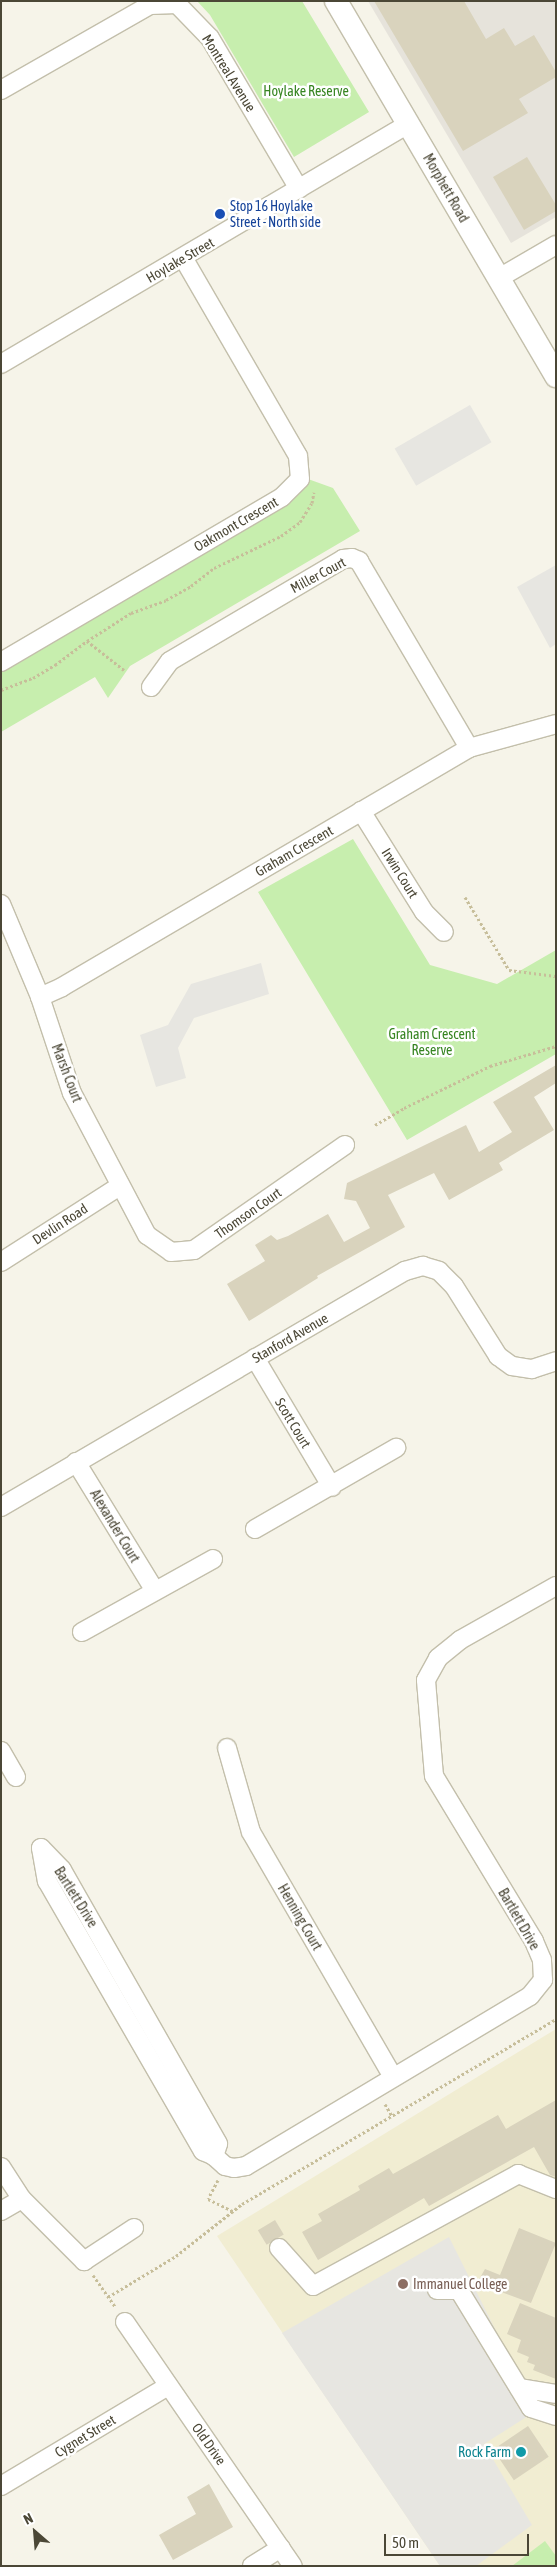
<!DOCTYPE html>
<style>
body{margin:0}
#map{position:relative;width:557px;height:2567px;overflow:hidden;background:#f6f4e9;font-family:"Asap Condensed",sans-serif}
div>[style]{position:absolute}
.industrial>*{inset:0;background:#e6e3db}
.education>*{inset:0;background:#f1edd2}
.green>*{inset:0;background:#c7eeae}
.parking>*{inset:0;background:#e7e6e1;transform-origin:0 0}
.building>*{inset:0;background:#d9d3bd;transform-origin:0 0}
.path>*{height:3px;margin-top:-1.5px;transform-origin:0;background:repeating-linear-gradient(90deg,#c7be9a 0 2.5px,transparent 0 5px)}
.roads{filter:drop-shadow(1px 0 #c3bfab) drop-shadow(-1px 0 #c3bfab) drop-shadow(0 1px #c3bfab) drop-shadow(0 -1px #c3bfab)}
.minor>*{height:18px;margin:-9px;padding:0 9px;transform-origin:9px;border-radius:9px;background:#fff}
.tertiary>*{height:22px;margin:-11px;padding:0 11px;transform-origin:11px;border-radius:11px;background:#fff}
.dots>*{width:14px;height:14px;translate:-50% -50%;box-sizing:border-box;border:2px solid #fff;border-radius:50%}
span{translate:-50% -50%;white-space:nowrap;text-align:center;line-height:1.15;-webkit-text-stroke:5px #fff;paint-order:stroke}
.street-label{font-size:14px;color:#4b4736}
.park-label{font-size:14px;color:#378522}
.transit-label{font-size:14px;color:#164399}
.left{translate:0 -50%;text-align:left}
.education-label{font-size:14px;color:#785e54}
.culture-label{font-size:14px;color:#0d838f}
.right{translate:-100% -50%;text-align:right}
.frame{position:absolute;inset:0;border:2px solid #4b4736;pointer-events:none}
.north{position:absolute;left:10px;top:2507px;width:50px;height:50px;-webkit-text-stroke:4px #fff;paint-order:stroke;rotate:333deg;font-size:14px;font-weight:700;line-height:20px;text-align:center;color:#4b4736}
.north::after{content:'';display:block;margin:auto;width:18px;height:22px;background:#4b4736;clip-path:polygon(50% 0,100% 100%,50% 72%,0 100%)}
.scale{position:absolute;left:384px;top:2534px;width:145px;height:22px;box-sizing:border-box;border:2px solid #4b4736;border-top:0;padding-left:6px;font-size:15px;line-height:18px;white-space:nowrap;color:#4b4736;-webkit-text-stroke:4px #fff;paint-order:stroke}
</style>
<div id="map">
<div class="industrial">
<i style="clip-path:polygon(368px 1px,556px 1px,556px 217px,511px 243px)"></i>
</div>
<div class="education">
<i style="clip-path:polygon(556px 2029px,556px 2566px,440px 2566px,217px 2236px)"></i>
</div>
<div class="green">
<i style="clip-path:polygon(197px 1px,302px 1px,369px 112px,294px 157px,210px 15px)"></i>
<i style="clip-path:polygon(308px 479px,333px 488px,360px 531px,130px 666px,108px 698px,95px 677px,1px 732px,1px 670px)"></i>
<i style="clip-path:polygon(353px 839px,430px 965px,497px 984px,556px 950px,556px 1054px,407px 1140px,258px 892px)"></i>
<i style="clip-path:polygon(545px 2541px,556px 2556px,556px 2566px,512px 2566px)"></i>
</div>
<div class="parking">
<i style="left:470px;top:405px;width:43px;height:87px;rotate:60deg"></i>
<i style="clip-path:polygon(556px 565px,556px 644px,550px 648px,517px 587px)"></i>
<i style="clip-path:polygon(261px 963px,269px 994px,194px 1018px,178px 1048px,186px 1078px,156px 1087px,140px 1035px,168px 1025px,191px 984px)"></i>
<i style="clip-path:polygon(449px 2237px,505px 2349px,528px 2416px,484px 2444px,532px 2525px,476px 2566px,440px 2566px,282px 2333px)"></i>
</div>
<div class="building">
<i style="clip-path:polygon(374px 1px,464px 1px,486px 39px,504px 28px,515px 46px,534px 35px,556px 72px,556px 77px,519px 99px,528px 113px,463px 151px)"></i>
<i style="clip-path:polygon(527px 157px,556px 205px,556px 211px,524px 230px,493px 177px)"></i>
<i style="clip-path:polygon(556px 1065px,556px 1083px,534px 1097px,554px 1130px,499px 1163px,503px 1170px,449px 1200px,434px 1173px,388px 1195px,405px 1227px,317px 1276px,318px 1278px,249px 1321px,227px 1284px,265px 1261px,255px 1245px,271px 1235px,277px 1240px,288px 1236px,328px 1214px,344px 1242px,370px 1228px,356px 1201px,344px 1199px,347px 1183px,466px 1125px,479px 1152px,512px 1132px,493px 1102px)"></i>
<i style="clip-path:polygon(556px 2100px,556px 2177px,550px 2175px,534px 2147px,429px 2206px,424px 2198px,318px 2260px,302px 2232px,322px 2221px,318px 2214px,360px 2190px,358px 2186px,389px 2168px,393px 2174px,498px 2115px,506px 2129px)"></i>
<i style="left:275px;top:2220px;width:17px;height:20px;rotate:59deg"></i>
<i style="clip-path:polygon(519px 2228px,556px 2243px,531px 2303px,477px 2283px,485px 2269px,500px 2275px)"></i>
<i style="clip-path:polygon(520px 2303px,556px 2318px,556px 2379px,533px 2370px,535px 2365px,527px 2362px,529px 2357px,517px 2352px,521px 2340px,507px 2334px)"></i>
<i style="left:528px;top:2426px;width:37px;height:42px;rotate:56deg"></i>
<i style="clip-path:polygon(209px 2484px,233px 2527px,173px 2560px,159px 2535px,196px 2514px,187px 2497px)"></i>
</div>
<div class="path">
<i style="left:124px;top:670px;width:47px;rotate:-141.9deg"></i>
<i style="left:87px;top:641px;width:52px;rotate:-32.5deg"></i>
<i style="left:131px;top:613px;width:37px;rotate:-20deg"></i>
<i style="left:166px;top:600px;width:29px;rotate:-29deg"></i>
<i style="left:191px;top:586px;width:29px;rotate:-38deg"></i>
<i style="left:214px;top:568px;width:74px;rotate:-25.5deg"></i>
<i style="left:281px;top:536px;width:24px;rotate:-36deg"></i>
<i style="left:300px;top:522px;width:22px;rotate:-58deg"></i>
<i style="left:312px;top:503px;width:11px;rotate:-80deg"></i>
<i style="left:1px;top:690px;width:34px;rotate:-21deg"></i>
<i style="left:33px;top:678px;width:26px;rotate:-31deg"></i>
<i style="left:55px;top:665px;width:40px;rotate:-37deg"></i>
<i style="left:465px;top:897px;width:85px;rotate:58.9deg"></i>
<i style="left:509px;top:970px;width:47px;rotate:7.3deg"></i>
<i style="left:375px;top:1125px;width:34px;rotate:-30deg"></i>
<i style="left:404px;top:1108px;width:96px;rotate:-26deg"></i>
<i style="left:490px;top:1066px;width:69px;rotate:-16.9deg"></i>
<i style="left:385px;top:2104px;width:14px;rotate:60deg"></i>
<i style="left:218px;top:2180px;width:21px;rotate:118deg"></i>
<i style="left:208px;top:2199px;width:28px;rotate:26deg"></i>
<i style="left:93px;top:2275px;width:39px;rotate:55deg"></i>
<i style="left:108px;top:2297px;width:79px;rotate:-31.1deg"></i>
<i style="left:176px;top:2256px;width:84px;rotate:-38.2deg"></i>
<i style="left:242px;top:2204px;width:364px;rotate:-30.5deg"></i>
</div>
<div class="roads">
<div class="minor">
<i style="left:1px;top:90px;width:172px;rotate:-29.7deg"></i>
<i style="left:150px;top:5px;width:27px;rotate:-2deg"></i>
<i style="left:177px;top:4px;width:47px;rotate:45.9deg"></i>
<i style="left:210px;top:38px;width:175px;rotate:59.5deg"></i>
<i style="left:499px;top:278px;width:66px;rotate:-30.1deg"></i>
<i style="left:1px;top:364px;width:473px;rotate:-30.5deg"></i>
<i style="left:1px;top:662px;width:326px;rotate:-30.4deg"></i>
<i style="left:282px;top:497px;width:25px;rotate:-45deg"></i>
<i style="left:300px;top:479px;width:23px;rotate:-95deg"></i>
<i style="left:298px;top:456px;width:229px;rotate:-120.1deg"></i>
<i style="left:151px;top:687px;width:32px;rotate:-54deg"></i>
<i style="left:170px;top:661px;width:201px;rotate:-30.5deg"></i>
<i style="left:343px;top:559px;width:9px;rotate:-6deg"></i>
<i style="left:352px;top:558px;width:8px;rotate:23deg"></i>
<i style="left:359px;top:561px;width:217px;rotate:59.5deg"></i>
<i style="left:361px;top:811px;width:119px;rotate:58deg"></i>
<i style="left:424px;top:912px;width:28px;rotate:45deg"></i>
<i style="left:1px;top:904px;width:101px;rotate:67.2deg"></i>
<i style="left:40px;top:997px;width:101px;rotate:71.6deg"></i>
<i style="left:72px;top:1093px;width:161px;rotate:62.2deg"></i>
<i style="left:147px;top:1235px;width:29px;rotate:35deg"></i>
<i style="left:171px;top:1252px;width:23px;rotate:-5deg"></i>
<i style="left:194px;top:1250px;width:184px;rotate:-34.8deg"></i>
<i style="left:40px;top:997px;width:24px;rotate:-24deg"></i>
<i style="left:62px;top:987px;width:472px;rotate:-30.4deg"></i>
<i style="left:469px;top:748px;width:90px;rotate:-15.4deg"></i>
<i style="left:1px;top:1262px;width:141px;rotate:-32.6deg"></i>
<i style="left:255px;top:1358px;width:150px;rotate:59.2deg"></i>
<i style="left:76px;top:1462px;width:151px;rotate:58.5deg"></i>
<i style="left:1px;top:1507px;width:468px;rotate:-30.3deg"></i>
<i style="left:405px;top:1271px;width:19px;rotate:-16deg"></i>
<i style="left:423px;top:1266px;width:17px;rotate:17deg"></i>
<i style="left:439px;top:1271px;width:21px;rotate:45deg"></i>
<i style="left:454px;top:1286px;width:83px;rotate:57.8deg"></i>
<i style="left:498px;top:1356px;width:17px;rotate:36deg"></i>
<i style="left:512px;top:1366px;width:20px;rotate:9deg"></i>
<i style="left:532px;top:1369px;width:25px;rotate:-18deg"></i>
<i style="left:255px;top:1529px;width:163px;rotate:-29.9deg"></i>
<i style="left:82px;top:1632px;width:150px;rotate:-29.1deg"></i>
<i style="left:227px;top:1748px;width:87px;rotate:74.1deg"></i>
<i style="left:251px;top:1832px;width:283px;rotate:59.9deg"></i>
<i style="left:1px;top:1751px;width:30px;rotate:60deg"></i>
<i style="left:41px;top:1848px;width:34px;rotate:80deg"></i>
<i style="left:47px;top:1881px;width:312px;rotate:60deg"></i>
<i style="left:203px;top:2151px;width:12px;rotate:24deg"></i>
<i style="left:214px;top:2156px;width:15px;rotate:42deg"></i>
<i style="left:225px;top:2166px;width:9px;rotate:13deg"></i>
<i style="left:234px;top:2168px;width:12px;rotate:-9deg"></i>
<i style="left:246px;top:2166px;width:331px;rotate:-30.9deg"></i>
<i style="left:530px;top:1996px;width:21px;rotate:-51deg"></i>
<i style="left:543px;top:1980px;width:20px;rotate:-93deg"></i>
<i style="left:542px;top:1960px;width:21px;rotate:-113deg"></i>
<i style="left:534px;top:1941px;width:193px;rotate:-121.2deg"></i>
<i style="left:434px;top:1776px;width:96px;rotate:-94.8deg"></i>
<i style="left:426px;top:1680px;width:25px;rotate:-61deg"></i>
<i style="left:438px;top:1658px;width:28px;rotate:-39deg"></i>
<i style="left:460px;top:1640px;width:110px;rotate:-29.4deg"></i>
<i style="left:41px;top:1848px;width:30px;rotate:46deg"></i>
<i style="left:62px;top:1870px;width:315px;rotate:60.3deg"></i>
<i style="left:218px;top:2144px;width:13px;rotate:108deg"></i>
<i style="left:1px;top:2167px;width:38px;rotate:57deg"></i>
<i style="left:22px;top:2199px;width:88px;rotate:45deg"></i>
<i style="left:84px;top:2261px;width:60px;rotate:-33.4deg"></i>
<i style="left:1px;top:2211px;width:24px;rotate:-30deg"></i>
<i style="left:279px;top:2248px;width:51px;rotate:48.2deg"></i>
<i style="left:313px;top:2286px;width:234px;rotate:-28.6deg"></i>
<i style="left:518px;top:2174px;width:41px;rotate:21.5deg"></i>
<i style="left:437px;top:2290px;width:22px"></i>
<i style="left:459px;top:2290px;width:138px;rotate:58.6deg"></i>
<i style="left:531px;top:2408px;width:26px;rotate:18deg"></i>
<i style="left:125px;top:2322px;width:296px;rotate:55.5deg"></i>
<i style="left:519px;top:2388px;width:37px;rotate:9deg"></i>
<i style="left:1px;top:2486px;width:195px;rotate:-30.9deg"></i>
<i style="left:252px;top:2566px;width:34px;rotate:-32deg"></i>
</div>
<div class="tertiary">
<i style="left:336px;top:1px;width:435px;rotate:59.6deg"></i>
</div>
</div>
<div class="dots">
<i style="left:220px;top:214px;background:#1a4fb4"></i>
<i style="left:403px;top:2284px;background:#8d6e63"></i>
<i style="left:521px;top:2452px;background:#0f9aa8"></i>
</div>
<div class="street-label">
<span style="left:229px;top:73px;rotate:58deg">Montreal Avenue</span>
<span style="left:446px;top:188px;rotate:60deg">Morphett Road</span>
<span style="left:180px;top:260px;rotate:-30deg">Hoylake Street</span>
<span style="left:236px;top:524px;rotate:-30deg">Oakmont Crescent</span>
<span style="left:318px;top:575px;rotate:-28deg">Miller Court</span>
<span style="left:294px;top:851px;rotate:-30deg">Graham Crescent</span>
<span style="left:400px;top:873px;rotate:58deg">Irwin Court</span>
<span style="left:67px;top:1073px;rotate:69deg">Marsh Court</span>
<span style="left:248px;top:1213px;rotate:-35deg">Thomson Court</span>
<span style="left:60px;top:1224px;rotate:-33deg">Devlin Road</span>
<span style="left:290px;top:1338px;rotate:-30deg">Stanford Avenue</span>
<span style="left:293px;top:1423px;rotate:59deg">Scott Court</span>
<span style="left:115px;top:1526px;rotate:59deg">Alexander Court</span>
<span style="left:76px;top:1897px;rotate:58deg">Bartlett Drive</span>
<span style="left:300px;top:1917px;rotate:60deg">Henning Court</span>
<span style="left:519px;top:1919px;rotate:60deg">Bartlett Drive</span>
<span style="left:85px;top:2436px;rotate:-31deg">Cygnet Street</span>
<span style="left:209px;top:2444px;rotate:55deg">Old Drive</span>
</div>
<div class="park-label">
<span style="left:306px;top:91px">Hoylake Reserve</span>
<span style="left:432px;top:1042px">Graham Crescent<br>Reserve</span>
</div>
<div class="transit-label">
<span class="left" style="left:230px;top:214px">Stop 16 Hoylake<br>Street - North side</span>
</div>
<div class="education-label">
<span class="left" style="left:413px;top:2284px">Immanuel College</span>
</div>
<div class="culture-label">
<span class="right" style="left:511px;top:2452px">Rock Farm</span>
</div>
<div class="frame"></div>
<div class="north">N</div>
<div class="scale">50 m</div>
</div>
